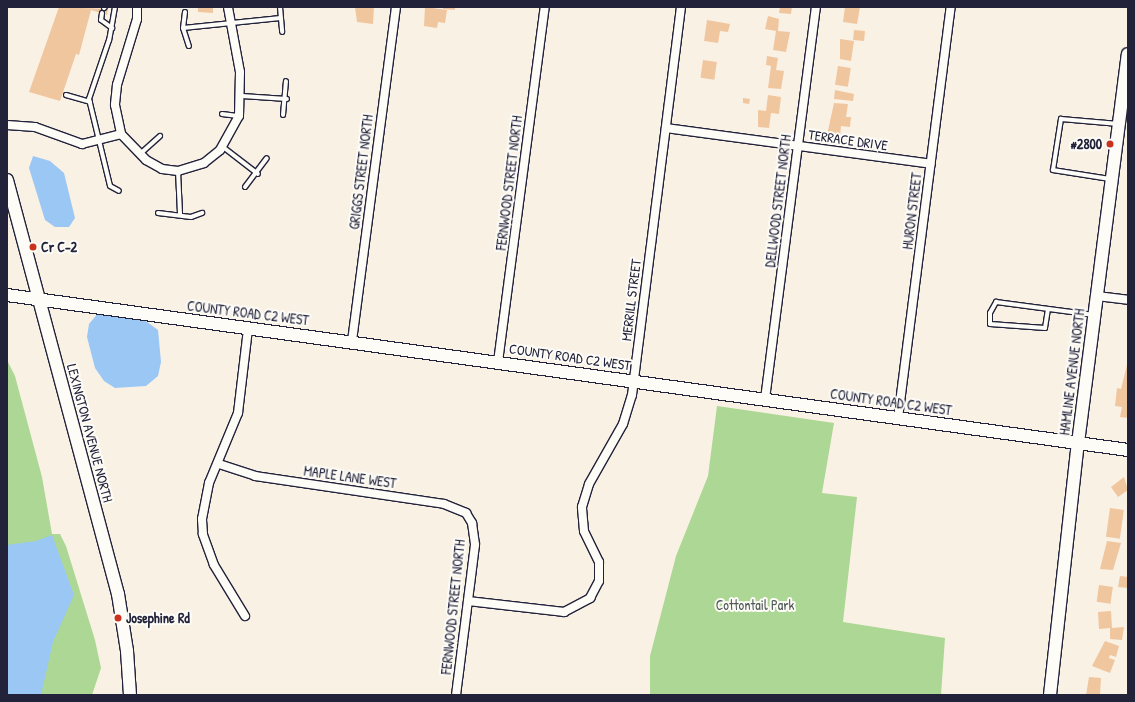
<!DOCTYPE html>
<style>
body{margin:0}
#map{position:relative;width:1135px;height:702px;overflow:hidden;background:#faf1e5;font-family:"Patrick Hand",sans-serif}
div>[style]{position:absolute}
.green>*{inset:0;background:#add794}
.water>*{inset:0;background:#9bc7f4}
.building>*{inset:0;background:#f0c69f;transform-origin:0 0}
.roads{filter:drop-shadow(1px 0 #22223b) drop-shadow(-1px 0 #22223b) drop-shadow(0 1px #22223b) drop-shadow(0 -1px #22223b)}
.lane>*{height:4px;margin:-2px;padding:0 2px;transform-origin:2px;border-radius:2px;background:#fdfcf7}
.street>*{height:8px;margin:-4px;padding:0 4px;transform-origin:4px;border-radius:4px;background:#fdfcf7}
.secondary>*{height:12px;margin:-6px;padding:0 6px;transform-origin:6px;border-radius:6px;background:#fdfcf7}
.dots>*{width:11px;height:11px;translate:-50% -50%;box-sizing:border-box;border:2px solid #fdfcf7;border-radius:50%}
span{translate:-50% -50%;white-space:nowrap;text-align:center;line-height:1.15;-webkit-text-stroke:4px #fdfcf7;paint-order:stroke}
.street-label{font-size:14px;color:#22223b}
.poi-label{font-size:14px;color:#22223b;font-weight:700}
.right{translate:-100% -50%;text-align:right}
.left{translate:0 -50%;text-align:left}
.park-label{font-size:14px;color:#4c5856}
.frame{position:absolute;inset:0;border:8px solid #22223b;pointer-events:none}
</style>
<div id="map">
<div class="green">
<i style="clip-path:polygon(7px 360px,15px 376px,42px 477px,52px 534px,60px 534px,66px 546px,95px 640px,101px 668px,92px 695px,7px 695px)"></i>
<i style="clip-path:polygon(717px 406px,834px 423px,822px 493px,857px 497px,843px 622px,945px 638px,941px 695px,650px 695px,650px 656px,676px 556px,708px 476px)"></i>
</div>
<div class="water">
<i style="clip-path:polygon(33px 156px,50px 161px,64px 173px,75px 218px,69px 227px,55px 227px,45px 220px,29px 168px)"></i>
<i style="clip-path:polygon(99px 312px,139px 316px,158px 330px,161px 362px,158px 376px,146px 386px,115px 388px,104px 381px,95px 368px,87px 337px,89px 324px)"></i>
<i style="clip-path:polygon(52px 535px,74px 595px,53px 642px,41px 695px,7px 695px,7px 545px,36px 541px)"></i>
</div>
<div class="building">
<i style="clip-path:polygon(59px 7px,108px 9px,107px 15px,91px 10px,79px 55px,76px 54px,60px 101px,29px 92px)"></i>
<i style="clip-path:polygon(198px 7px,213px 7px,213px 13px,198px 12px)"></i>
<i style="clip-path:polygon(355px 7px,374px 7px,373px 24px,357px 22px)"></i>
<i style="clip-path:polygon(425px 7px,447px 10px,445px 23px,438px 22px,437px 28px,424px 26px)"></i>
<i style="clip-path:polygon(443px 7px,455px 7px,455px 10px,443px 9px)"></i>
<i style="clip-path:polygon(780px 7px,792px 7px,791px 14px,779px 13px)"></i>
<i style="clip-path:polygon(845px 7px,860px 7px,857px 24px,843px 22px)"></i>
<i style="clip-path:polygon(768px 16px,779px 19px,778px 31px,790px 32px,786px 52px,773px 50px,776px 31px,765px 29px)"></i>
<i style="clip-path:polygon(707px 20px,730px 24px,728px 32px,720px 31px,718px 43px,704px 41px)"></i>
<i style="left:854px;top:30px;width:11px;height:10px;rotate:5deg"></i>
<i style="clip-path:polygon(840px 39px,854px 41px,851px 61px,840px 59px)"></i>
<i style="clip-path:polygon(767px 56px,778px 58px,776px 70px,784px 71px,781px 89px,768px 88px,771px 66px,766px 65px)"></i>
<i style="left:703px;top:60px;width:14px;height:18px;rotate:8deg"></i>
<i style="left:838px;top:66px;width:13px;height:19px;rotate:9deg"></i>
<i style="clip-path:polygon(835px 90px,854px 94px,853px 101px,834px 99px)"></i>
<i style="clip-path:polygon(768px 95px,781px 97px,779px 114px,771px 113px,769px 128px,758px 127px,758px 110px,766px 111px)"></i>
<i style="clip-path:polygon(743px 98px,750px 99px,749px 104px,743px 103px)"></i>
<i style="clip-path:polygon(834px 103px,848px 104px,846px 117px,851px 117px,850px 127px,841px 126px,840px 137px,827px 135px)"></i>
<i style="clip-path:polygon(1128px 361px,1128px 418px,1120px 417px,1122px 407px,1115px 406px,1117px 388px,1121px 389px)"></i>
<i style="clip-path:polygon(1124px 477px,1128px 490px,1118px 497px,1111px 487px)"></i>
<i style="left:1110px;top:508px;width:14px;height:29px;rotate:8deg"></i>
<i style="clip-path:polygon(1107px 541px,1121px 543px,1113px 570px,1100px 569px)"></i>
<i style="clip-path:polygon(1120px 576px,1128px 577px,1128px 588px,1118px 587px)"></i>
<i style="left:1099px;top:585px;width:14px;height:17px;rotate:8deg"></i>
<i style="clip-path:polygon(1111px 611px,1112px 628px,1124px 627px,1122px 640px,1110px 639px,1110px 628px,1099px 629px,1098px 612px)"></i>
<i style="clip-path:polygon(1105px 641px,1119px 646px,1116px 657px,1110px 655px,1109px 658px,1115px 660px,1110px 673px,1092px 666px)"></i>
<i style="clip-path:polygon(1089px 677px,1101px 678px,1100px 695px,1086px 695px)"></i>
</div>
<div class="roads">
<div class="lane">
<i style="left:115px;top:7px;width:34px;rotate:100deg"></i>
<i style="left:109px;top:40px;width:62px;rotate:108.7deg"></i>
<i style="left:89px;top:99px;width:89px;rotate:76.4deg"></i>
<i style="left:110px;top:186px;width:10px;rotate:29deg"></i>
<i style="left:280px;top:7px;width:25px;rotate:85deg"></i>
<i style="left:104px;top:8px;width:1px;rotate:-45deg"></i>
<i style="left:185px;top:12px;width:16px;rotate:97deg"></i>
<i style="left:183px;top:28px;width:19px;rotate:72deg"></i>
<i style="left:102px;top:13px;width:7px;rotate:98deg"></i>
<i style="left:101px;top:20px;width:14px;rotate:36deg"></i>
<i style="left:183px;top:28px;width:98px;rotate:-5.9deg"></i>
<i style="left:66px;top:95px;width:25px;rotate:16deg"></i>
<i style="left:242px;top:96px;width:45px;rotate:3.8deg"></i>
<i style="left:222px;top:114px;width:16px;rotate:7deg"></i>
<i style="left:283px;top:115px;width:34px;rotate:-85deg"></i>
<i style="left:223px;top:147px;width:44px;rotate:37.6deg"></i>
<i style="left:140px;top:154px;width:27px;rotate:-42deg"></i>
<i style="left:178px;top:171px;width:43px;rotate:87.3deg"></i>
<i style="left:1110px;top:179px;width:58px;rotate:-171deg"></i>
<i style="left:1053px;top:170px;width:52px;rotate:-81.1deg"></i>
<i style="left:1061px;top:119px;width:58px;rotate:4.9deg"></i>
<i style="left:245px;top:187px;width:36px;rotate:-53deg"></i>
<i style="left:158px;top:213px;width:33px;rotate:7deg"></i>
<i style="left:191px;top:217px;width:12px;rotate:-20deg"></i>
<i style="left:1048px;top:309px;width:19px;rotate:99deg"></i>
<i style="left:1045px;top:328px;width:55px;rotate:-175.8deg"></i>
<i style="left:990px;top:324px;width:11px;rotate:-90deg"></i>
<i style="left:990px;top:313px;width:13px;rotate:-61deg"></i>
<i style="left:996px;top:302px;width:99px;rotate:7.6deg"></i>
</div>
<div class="street">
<i style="left:137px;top:7px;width:12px;rotate:90deg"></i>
<i style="left:137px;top:19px;width:69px;rotate:106.9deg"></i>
<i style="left:117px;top:85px;width:20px;rotate:96deg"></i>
<i style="left:115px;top:105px;width:30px;rotate:78deg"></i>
<i style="left:121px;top:134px;width:36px;rotate:46deg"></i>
<i style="left:146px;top:160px;width:18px;rotate:29deg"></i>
<i style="left:162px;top:169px;width:16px;rotate:7deg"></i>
<i style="left:178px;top:171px;width:27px;rotate:-17deg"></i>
<i style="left:204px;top:163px;width:21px;rotate:-39deg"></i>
<i style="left:220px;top:150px;width:39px;rotate:-61deg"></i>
<i style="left:239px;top:116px;width:44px;rotate:-88.7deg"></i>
<i style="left:240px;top:72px;width:66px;rotate:-100.5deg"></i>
<i style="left:7px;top:125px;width:28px;rotate:4deg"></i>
<i style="left:35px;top:127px;width:50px;rotate:19.9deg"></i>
<i style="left:82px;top:144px;width:40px;rotate:-14.4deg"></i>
<i style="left:666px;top:128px;width:267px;rotate:7.7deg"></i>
<i style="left:1097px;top:296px;width:31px;rotate:7deg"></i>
<i style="left:352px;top:341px;width:337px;rotate:-82.5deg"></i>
<i style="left:498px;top:362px;width:358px;rotate:-82.5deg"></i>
<i style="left:765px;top:399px;width:395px;rotate:-82.6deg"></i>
<i style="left:898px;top:418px;width:414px;rotate:-82.7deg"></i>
<i style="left:219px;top:464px;width:38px;rotate:18deg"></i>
<i style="left:255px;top:476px;width:191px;rotate:8.4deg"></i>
<i style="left:444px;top:504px;width:24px;rotate:22deg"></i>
<i style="left:466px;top:513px;width:12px;rotate:59deg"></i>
<i style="left:472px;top:523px;width:22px;rotate:82deg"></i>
<i style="left:475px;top:545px;width:151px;rotate:97.2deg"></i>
<i style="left:468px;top:601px;width:97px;rotate:6.5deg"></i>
<i style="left:564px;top:612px;width:30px;rotate:-28deg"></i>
<i style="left:590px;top:598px;width:19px;rotate:-62deg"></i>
<i style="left:599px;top:581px;width:19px;rotate:-90deg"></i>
<i style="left:599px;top:562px;width:34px;rotate:-116deg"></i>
<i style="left:584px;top:531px;width:24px;rotate:-95deg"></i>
<i style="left:582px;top:507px;width:24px;rotate:-73deg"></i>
<i style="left:589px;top:484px;width:69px;rotate:-60.5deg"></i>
<i style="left:623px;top:424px;width:30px;rotate:-73deg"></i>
<i style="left:632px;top:395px;width:391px;rotate:-82.8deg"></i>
<i style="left:245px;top:616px;width:60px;rotate:-121.3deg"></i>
<i style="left:214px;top:565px;width:33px;rotate:-110deg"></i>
<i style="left:203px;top:534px;width:15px;rotate:-94deg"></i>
<i style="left:202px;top:519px;width:37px;rotate:-79deg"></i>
<i style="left:209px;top:483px;width:76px;rotate:-67.5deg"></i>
<i style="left:238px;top:413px;width:85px;rotate:-83.2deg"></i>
</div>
<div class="secondary">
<i style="left:7px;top:180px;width:429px;rotate:75deg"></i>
<i style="left:118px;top:594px;width:58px;rotate:81deg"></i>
<i style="left:127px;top:651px;width:44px;rotate:86.1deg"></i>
<i style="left:7px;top:295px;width:1132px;rotate:7.87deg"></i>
<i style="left:1050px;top:695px;width:254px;rotate:-83.7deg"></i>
<i style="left:1078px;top:443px;width:392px;rotate:-82.7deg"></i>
</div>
</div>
<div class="dots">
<i style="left:1110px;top:144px;background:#c8321e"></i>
<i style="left:33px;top:247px;background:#c8321e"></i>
<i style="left:118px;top:618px;background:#c8321e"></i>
</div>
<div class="street-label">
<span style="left:848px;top:140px;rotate:8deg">TERRACE DRIVE</span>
<span style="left:361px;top:172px;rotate:-83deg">GRIGGS STREET NORTH</span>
<span style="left:509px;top:183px;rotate:-83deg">FERNWOOD STREET NORTH</span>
<span style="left:778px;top:201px;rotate:-83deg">DELLWOOD STREET NORTH</span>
<span style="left:912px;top:211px;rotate:-83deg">HURON STREET</span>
<span style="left:631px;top:300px;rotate:-83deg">MERRILL STREET</span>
<span style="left:248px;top:313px;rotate:7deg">COUNTY ROAD C2 WEST</span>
<span style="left:570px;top:357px;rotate:8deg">COUNTY ROAD C2 WEST</span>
<span style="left:1072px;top:372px;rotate:-83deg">HAMLINE AVENUE NORTH</span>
<span style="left:891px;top:402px;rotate:8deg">COUNTY ROAD C2 WEST</span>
<span style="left:90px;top:433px;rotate:75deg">LEXINGTON AVENUE NORTH</span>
<span style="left:350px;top:477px;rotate:8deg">MAPLE LANE WEST</span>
<span style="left:453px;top:607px;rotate:-84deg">FERNWOOD STREET NORTH</span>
</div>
<div class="poi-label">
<span class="right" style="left:1102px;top:144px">#2800</span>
<span class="left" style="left:41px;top:247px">Cr C-2</span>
<span class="left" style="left:126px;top:618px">Josephine Rd</span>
</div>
<div class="park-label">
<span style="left:755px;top:605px">Cottontail Park</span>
</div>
<div class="frame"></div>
</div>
